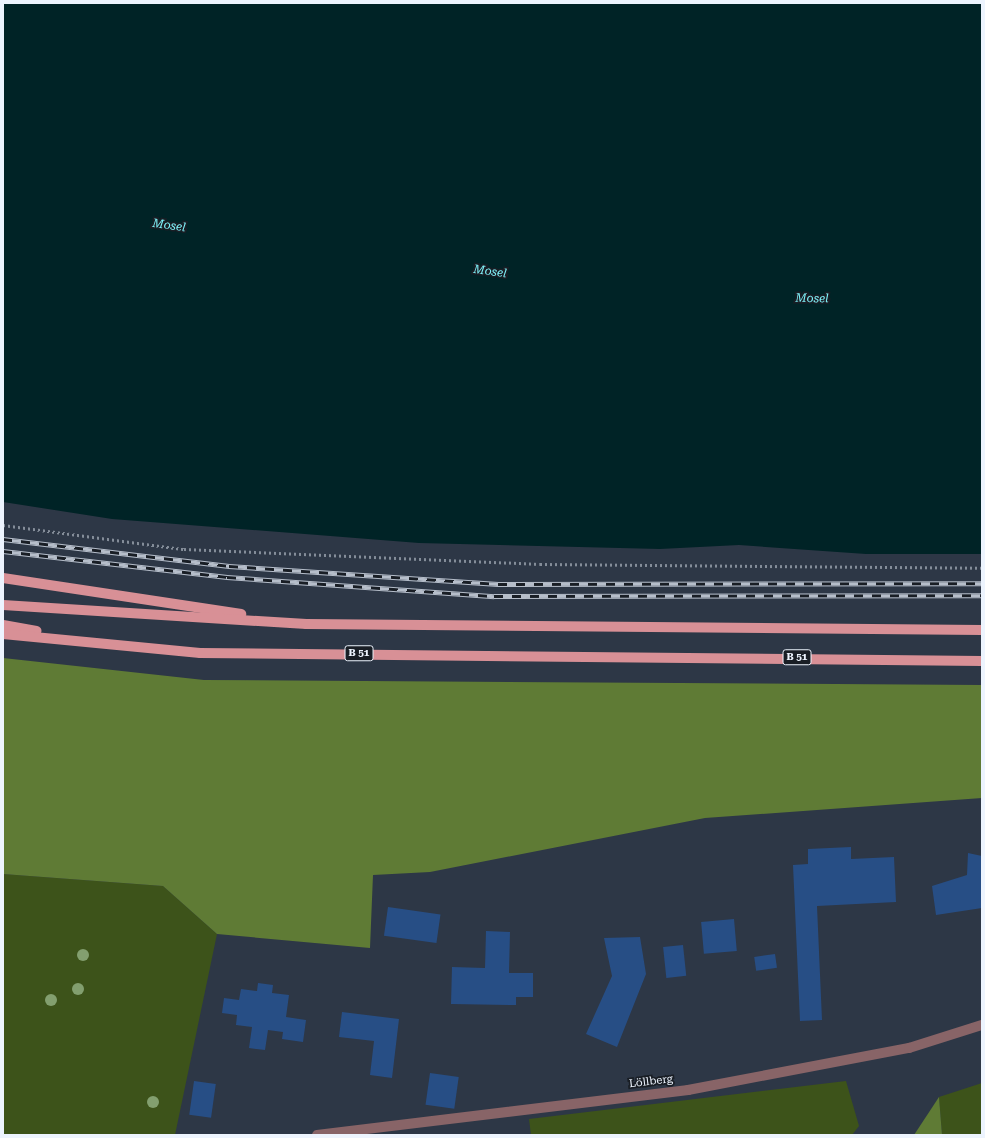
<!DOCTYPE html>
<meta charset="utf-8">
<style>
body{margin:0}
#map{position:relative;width:985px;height:1138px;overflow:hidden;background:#2d3746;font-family:"Roboto Serif",serif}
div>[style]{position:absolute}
.green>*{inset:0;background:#3d531a}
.forest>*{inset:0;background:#5f7b35}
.water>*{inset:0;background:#002326}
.building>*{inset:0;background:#274e85;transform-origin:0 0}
.path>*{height:2.5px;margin-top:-1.25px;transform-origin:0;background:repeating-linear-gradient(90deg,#848d99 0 2px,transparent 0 5px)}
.minor>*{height:10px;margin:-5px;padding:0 5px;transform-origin:5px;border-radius:5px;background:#886467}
.primary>*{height:10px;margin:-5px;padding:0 5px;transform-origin:5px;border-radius:5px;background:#d89096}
.rail>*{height:4.5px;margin-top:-2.25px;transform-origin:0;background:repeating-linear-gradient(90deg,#191e25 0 9px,#b6beca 0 18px);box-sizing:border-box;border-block:1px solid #b6beca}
.trees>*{width:12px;height:12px;margin:-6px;border-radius:50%;background:#839f6f}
span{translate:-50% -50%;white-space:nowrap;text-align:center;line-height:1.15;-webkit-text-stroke:3.5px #191e25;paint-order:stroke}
.shield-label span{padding:1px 3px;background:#191e25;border:1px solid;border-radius:3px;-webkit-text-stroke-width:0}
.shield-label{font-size:10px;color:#edf4fe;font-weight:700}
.street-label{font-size:11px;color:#edf4fe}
.water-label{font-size:12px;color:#7ff4fb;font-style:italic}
.frame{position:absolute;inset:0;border:4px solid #edf4fe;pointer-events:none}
</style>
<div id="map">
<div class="green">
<i style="clip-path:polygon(3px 874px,163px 886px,217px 934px,175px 1135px,3px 1135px)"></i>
<i style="clip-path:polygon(846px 1081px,859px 1126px,852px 1135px,531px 1135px,529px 1119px)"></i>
<i style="clip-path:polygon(982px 1083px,982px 1135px,942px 1135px,939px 1097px)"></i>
</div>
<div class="forest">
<i style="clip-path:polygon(3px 658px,204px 680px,982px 685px,982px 798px,705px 818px,430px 872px,373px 875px,370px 948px,217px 934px,163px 886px,3px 874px)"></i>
<i style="clip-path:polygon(939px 1097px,942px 1135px,914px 1135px)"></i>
</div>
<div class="water">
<i style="clip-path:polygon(3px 3px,982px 3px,982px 554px,866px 554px,739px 545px,660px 549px,419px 543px,112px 519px,3px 502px)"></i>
</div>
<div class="building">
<i style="clip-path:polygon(851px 847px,851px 859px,894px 857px,896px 902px,817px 906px,822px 1020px,800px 1021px,793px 865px,808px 864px,808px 849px)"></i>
<i style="clip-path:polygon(968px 853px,982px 856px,982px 908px,936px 915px,932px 886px,967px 875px)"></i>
<i style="left:388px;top:907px;width:53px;height:29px;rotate:8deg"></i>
<i style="left:734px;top:919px;width:32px;height:33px;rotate:85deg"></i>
<i style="clip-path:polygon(486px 931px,510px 932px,509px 973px,533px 973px,533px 997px,516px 997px,516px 1005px,451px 1004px,452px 967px,485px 968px)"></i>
<i style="clip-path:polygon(640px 937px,646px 974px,617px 1047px,586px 1034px,612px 976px,604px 938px)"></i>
<i style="left:683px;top:945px;width:31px;height:20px;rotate:84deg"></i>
<i style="left:775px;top:954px;width:14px;height:21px;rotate:82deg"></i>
<i style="clip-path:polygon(258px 983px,273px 985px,272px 993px,289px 995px,286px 1017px,306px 1020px,303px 1042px,282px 1039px,283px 1032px,268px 1030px,265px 1050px,249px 1048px,252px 1027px,236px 1025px,237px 1015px,222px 1013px,224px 998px,239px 1000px,241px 989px,257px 991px)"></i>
<i style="clip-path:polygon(342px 1012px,399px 1019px,392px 1078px,370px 1075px,374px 1041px,339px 1037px)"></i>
<i style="left:430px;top:1073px;width:29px;height:32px;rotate:8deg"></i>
<i style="left:194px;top:1081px;width:22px;height:34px;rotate:8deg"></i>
</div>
<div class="path">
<i style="left:3px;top:525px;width:183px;rotate:7.6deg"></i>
<i style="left:184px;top:549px;width:356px;rotate:2.4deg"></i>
<i style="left:540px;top:564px;width:442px;rotate:0.5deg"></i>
</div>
<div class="minor">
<i style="left:317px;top:1135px;width:374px;rotate:-6.9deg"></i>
<i style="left:688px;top:1090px;width:225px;rotate:-10.8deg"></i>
<i style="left:909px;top:1048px;width:77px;rotate:-17.5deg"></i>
</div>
<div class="primary">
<i style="left:3px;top:578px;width:241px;rotate:8.6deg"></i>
<i style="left:3px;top:605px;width:304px;rotate:3.6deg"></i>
<i style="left:306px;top:624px;width:676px;rotate:0.51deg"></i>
<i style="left:3px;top:625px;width:34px;rotate:10deg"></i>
<i style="left:3px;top:634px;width:198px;rotate:5.5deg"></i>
<i style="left:200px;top:653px;width:782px;rotate:0.59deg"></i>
</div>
<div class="rail">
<i style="left:3px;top:539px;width:228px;rotate:6.8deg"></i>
<i style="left:229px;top:566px;width:270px;rotate:3.8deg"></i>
<i style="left:498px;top:584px;width:484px;rotate:-0.1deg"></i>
<i style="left:3px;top:551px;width:226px;rotate:6.6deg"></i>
<i style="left:227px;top:577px;width:268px;rotate:4.1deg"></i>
<i style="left:494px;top:596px;width:488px;rotate:-0.1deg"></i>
</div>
<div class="trees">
<i style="left:83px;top:955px"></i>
<i style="left:78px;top:989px"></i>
<i style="left:51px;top:1000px"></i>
<i style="left:153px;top:1102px"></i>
</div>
<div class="shield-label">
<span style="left:359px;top:653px">B 51</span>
<span style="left:797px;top:657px">B 51</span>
</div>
<div class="street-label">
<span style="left:651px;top:1082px;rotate:-7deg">Löllberg</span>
</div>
<div class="water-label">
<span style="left:169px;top:226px;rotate:8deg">Mosel</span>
<span style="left:490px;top:272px;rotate:8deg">Mosel</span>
<span style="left:812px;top:299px;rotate:1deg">Mosel</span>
</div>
<div class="frame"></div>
</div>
